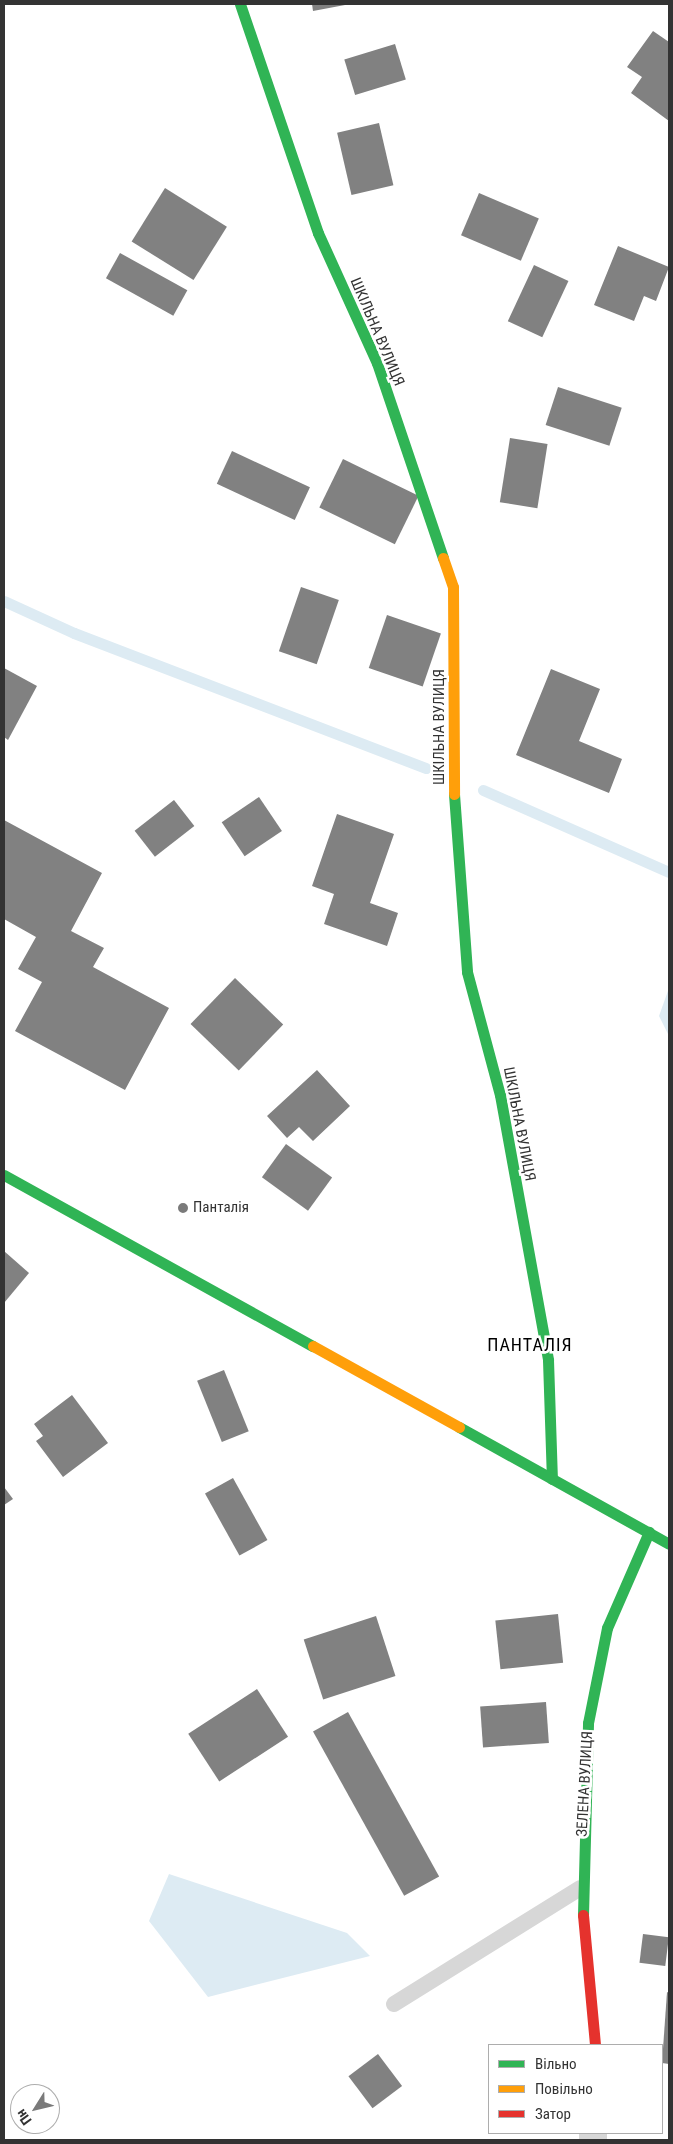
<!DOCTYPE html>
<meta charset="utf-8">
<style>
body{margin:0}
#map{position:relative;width:673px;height:2144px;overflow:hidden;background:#fff;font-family:"Roboto Condensed",sans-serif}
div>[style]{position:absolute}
.water>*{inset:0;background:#ddebf3}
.stream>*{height:11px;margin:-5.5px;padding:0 5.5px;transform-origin:5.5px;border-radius:5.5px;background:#ddebf3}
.building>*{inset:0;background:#818181;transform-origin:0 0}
.lane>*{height:16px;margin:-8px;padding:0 8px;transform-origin:8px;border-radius:8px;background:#d7d7d7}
.street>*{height:28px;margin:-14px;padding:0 14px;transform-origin:14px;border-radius:14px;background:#d7d7d7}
.fast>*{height:11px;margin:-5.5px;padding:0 5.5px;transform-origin:5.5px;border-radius:5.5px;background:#30b455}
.slow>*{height:11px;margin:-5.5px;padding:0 5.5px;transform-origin:5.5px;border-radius:5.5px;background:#ff9f0a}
.jam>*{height:11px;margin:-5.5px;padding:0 5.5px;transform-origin:5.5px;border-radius:5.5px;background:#e5322d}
.dots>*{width:14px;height:14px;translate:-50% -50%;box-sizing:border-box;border:2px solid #fff;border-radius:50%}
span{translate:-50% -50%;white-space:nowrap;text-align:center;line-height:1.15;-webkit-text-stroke:5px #fff;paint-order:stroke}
.street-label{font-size:15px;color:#333}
.poi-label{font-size:15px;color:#333}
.left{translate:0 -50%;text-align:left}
.quarter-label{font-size:18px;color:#000;letter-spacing:1px}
.frame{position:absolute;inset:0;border:5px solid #333;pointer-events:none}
.legend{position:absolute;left:488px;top:2044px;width:175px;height:90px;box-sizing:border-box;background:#fff;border:1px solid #adadad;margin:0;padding:6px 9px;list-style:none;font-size:15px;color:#333}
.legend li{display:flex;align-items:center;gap:10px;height:25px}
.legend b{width:25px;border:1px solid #adadad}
.north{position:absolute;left:10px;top:2084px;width:50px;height:50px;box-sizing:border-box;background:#fff;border:1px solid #adadad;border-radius:50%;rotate:234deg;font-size:14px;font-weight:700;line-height:20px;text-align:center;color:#333}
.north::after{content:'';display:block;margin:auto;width:18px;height:22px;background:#7a7a7a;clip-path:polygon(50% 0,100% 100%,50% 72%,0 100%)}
</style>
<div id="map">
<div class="water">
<i style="clip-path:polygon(669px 988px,669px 1036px,659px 1016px)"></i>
<i style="clip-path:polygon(169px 1874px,347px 1933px,370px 1956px,208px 1997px,149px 1921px)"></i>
</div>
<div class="stream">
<i style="left:4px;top:601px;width:77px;rotate:24.6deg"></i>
<i style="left:74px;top:633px;width:377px;rotate:21deg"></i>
<i style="left:483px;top:790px;width:203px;rotate:23.8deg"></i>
</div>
<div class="building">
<i style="clip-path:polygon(312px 4px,345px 4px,345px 5px,313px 11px)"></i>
<i style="clip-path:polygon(653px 31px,669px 42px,669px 121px,631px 93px,642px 77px,627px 67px)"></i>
<i style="left:395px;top:44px;width:37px;height:53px;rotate:73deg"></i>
<i style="left:379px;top:123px;width:64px;height:43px;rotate:77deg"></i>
<i style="left:165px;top:188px;width:73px;height:63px;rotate:32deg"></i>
<i style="left:479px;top:193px;width:65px;height:46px;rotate:23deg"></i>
<i style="clip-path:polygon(618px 246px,669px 267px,656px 301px,644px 296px,634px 321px,594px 305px)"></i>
<i style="left:120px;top:253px;width:77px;height:29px;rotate:29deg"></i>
<i style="left:534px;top:265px;width:38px;height:62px;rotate:25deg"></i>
<i style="left:558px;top:387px;width:67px;height:40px;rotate:18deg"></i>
<i style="left:510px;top:438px;width:38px;height:65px;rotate:9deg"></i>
<i style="left:232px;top:451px;width:86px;height:36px;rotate:25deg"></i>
<i style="left:343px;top:459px;width:84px;height:54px;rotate:26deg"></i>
<i style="left:301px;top:587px;width:40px;height:68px;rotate:19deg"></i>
<i style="left:387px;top:615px;width:57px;height:56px;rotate:19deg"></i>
<i style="clip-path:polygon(4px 668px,37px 686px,8px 740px,4px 737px)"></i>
<i style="clip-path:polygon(551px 669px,600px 689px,579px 741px,622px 759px,609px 793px,516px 755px)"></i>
<i style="left:259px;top:797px;width:41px;height:45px;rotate:56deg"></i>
<i style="left:174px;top:800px;width:33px;height:50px;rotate:52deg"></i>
<i style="clip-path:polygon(337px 814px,394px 834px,370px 903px,398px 913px,387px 946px,324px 924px,334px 894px,312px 886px)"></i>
<i style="clip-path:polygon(4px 820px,102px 873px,71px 931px,104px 948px,93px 967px,169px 1008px,125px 1090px,15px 1031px,42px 982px,18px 969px,36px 937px,4px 919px)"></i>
<i style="left:235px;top:978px;width:67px;height:64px;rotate:44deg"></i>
<i style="clip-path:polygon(317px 1070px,350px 1106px,313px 1141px,299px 1127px,287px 1138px,267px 1116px)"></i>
<i style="left:286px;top:1144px;width:57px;height:41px;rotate:36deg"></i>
<i style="clip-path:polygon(4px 1251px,29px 1273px,4px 1303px)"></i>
<i style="left:224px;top:1370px;width:66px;height:29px;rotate:68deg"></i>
<i style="clip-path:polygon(72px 1395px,108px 1443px,63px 1477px,36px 1441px,43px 1436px,34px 1424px)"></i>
<i style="left:233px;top:1478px;width:71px;height:32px;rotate:61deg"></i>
<i style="clip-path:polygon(4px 1487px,13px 1499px,4px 1505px)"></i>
<i style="left:558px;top:1614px;width:49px;height:63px;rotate:84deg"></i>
<i style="left:376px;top:1616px;width:63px;height:76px;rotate:72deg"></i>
<i style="left:257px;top:1689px;width:57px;height:82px;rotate:57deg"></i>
<i style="left:546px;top:1702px;width:41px;height:66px;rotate:86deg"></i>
<i style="left:348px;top:1712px;width:188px;height:40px;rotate:61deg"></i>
<i style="left:643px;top:1934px;width:26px;height:29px;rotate:7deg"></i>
<i style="clip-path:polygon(667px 1992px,669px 1993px,669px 2064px,662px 2063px)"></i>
<i style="left:378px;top:2054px;width:40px;height:37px;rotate:53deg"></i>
</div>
<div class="lane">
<i style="left:394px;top:2004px;width:219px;rotate:-31.9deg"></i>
</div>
<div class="street">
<i style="left:593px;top:2140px;width:7px;rotate:-90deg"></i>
</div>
<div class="fast">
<i style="left:240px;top:4px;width:242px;rotate:71.2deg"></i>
<i style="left:318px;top:233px;width:143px;rotate:65.6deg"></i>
<i style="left:377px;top:363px;width:206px;rotate:71.3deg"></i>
<i style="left:454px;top:794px;width:178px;rotate:85.8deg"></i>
<i style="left:467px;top:972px;width:127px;rotate:75deg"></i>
<i style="left:500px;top:1095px;width:269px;rotate:79.7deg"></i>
<i style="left:548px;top:1360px;width:119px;rotate:88.1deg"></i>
<i style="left:4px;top:1175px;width:353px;rotate:29deg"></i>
<i style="left:459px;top:1427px;width:240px;rotate:29.1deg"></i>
<i style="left:583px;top:1915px;width:192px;rotate:-88.5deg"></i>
<i style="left:588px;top:1723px;width:97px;rotate:-78.7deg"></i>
<i style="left:607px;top:1628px;width:105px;rotate:-66.4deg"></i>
</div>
<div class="slow">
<i style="left:443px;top:558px;width:31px;rotate:71deg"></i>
<i style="left:453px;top:587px;width:207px;rotate:89.7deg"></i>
<i style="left:313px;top:1346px;width:167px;rotate:29deg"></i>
</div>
<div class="jam">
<i style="left:583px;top:1915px;width:131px;rotate:84.7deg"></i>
</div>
<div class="dots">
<i style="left:183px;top:1208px;background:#7a7a7a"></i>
</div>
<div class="street-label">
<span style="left:377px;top:332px;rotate:67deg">ШКІЛЬНА ВУЛИЦЯ</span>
<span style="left:440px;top:727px;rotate:-90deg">ШКІЛЬНА ВУЛИЦЯ</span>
<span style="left:519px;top:1124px;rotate:79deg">ШКІЛЬНА ВУЛИЦЯ</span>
<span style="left:585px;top:1784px;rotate:-87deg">ЗЕЛЕНА ВУЛИЦЯ</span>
</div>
<div class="poi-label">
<span class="left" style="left:193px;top:1208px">Панталія</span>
</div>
<div class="quarter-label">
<span style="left:530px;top:1345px">ПАНТАЛІЯ</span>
</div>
<div class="frame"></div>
<ul class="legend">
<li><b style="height:6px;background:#30b455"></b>Вільно</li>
<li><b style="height:6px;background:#ff9f0a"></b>Повільно</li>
<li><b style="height:6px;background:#e5322d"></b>Затор</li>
</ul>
<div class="north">Пн</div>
</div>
